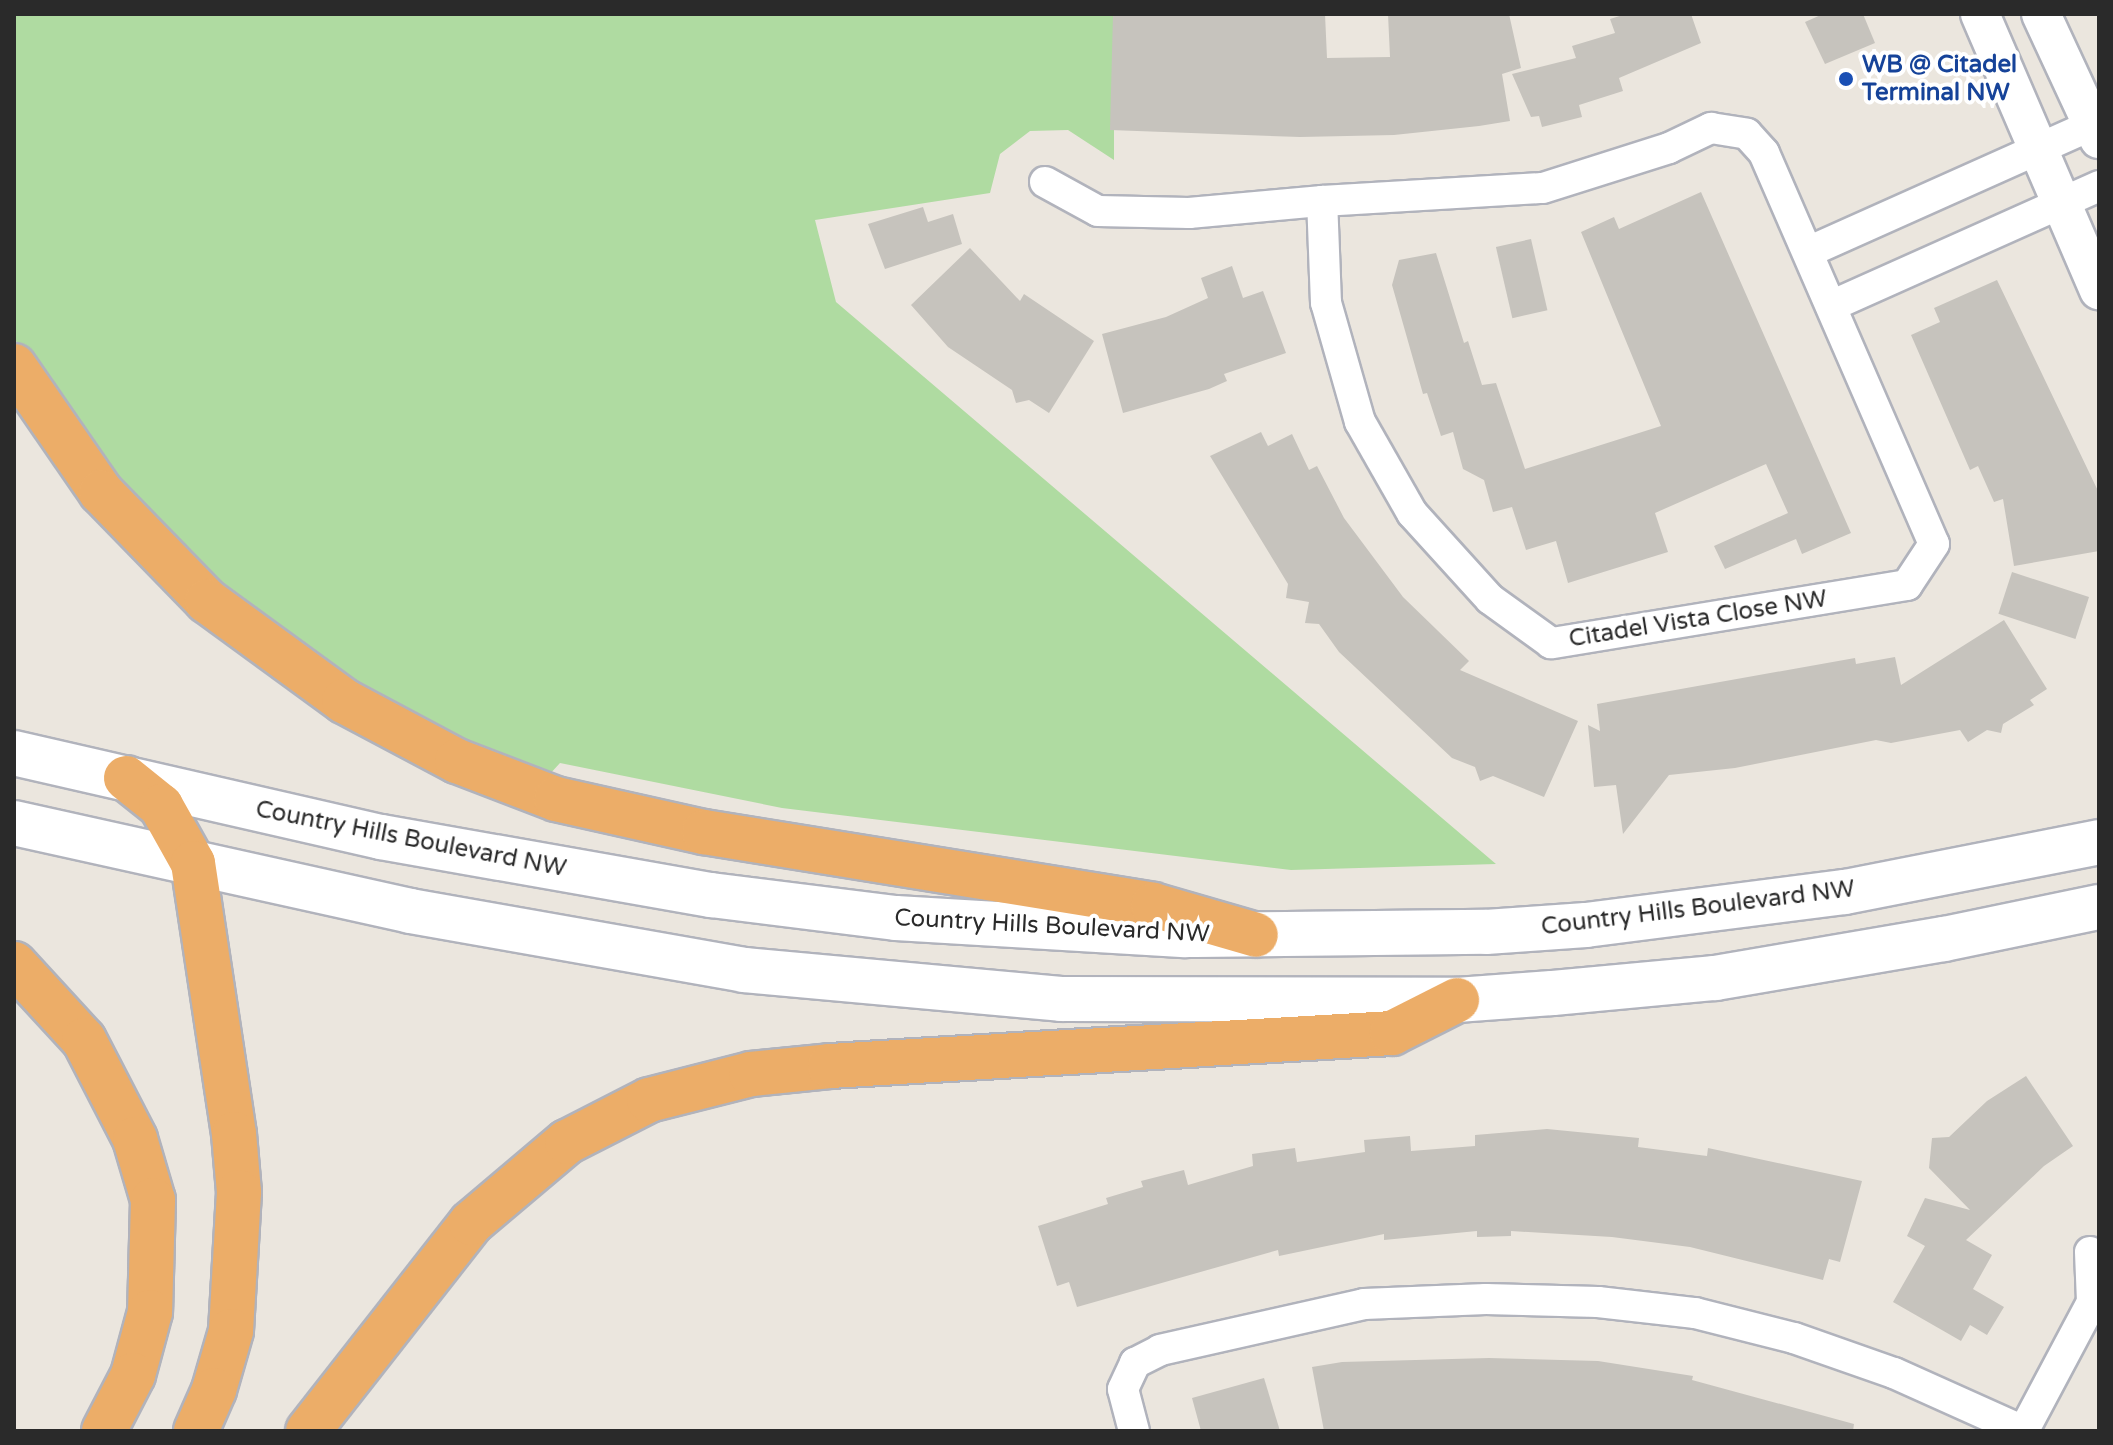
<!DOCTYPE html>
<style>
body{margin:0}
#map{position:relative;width:2113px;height:1445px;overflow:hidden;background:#ebe6de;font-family:"Varela Round",sans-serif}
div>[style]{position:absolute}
.green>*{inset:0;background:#afdba1}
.building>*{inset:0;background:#c6c3bd;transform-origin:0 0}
.roads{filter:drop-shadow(2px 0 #b1b3bc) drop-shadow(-2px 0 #b1b3bc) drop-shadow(0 2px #b1b3bc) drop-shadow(0 -2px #b1b3bc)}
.minor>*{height:30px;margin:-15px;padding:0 15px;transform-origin:15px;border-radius:15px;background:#fff}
.tertiary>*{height:38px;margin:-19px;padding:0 19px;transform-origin:19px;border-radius:19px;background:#fff}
.secondary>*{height:44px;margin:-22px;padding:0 22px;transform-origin:22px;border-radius:22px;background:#fff}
.motorway>*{height:44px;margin:-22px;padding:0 22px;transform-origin:22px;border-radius:22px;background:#ecad68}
.dots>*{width:22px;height:22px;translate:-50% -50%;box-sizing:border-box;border:4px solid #fff;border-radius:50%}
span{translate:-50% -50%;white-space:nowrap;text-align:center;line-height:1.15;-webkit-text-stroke:8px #fff;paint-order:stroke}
.transit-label{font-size:24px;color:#164399;font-weight:700}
.left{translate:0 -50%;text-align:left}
.street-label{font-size:24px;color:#2a2a2a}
.frame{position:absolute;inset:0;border:16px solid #2a2a2a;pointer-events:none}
</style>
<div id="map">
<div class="green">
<i style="clip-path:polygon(14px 14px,1114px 14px,1114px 160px,1068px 130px,1030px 131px,1000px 154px,990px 193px,815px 220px,836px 302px,1496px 864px,1291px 870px,782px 808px,560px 763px,548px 776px,379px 708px,246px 621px,122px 502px,14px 338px)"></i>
</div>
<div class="building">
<i style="clip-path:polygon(1113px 14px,1325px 14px,1327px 58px,1390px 57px,1388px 14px,1509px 14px,1521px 68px,1502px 74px,1510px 121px,1479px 126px,1394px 135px,1300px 137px,1110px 130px)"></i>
<i style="clip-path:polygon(1626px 14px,1691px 14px,1701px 43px,1619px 78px,1623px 91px,1579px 105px,1582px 117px,1542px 127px,1539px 116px,1531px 117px,1512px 74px,1576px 58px,1572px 46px,1615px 33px,1610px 19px)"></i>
<i style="clip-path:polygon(1823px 14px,1863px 14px,1875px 43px,1825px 64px,1805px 22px)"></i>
<i style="clip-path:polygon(1701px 192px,1851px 533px,1802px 554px,1796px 539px,1725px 569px,1714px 546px,1788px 513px,1766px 464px,1655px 513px,1668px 552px,1568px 583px,1556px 541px,1526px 550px,1512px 507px,1493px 512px,1484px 480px,1463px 469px,1453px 432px,1441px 436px,1427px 393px,1423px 394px,1392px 285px,1399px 260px,1436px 253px,1464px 343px,1468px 341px,1482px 385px,1496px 383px,1525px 469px,1661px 426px,1581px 232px,1614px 217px,1619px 229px)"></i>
<i style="clip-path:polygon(923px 207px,928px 222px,953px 214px,962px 244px,885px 269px,868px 224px)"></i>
<i style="left:1531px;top:239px;width:73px;height:36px;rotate:77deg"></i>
<i style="clip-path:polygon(970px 248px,1020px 301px,1024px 294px,1094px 341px,1049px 413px,1029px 400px,1016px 403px,1012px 390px,948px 347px,911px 305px)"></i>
<i style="clip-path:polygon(1232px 266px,1243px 298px,1263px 291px,1286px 353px,1224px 374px,1227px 381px,1209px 389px,1123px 413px,1102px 334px,1166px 317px,1208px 298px,1201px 278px)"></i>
<i style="clip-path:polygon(1997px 280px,2099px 493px,2099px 551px,2014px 566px,2003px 499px,1994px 502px,1978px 466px,1970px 470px,1911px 335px,1940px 322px,1934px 308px)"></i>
<i style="clip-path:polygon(1261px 432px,1268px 446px,1292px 434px,1309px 470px,1317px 466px,1344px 518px,1403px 597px,1469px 661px,1460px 670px,1578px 721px,1544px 797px,1493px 776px,1480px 781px,1475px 767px,1452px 758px,1339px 652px,1319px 624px,1305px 623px,1309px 602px,1286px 598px,1288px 584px,1210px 456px)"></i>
<i style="left:2012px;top:572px;width:81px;height:44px;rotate:18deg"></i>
<i style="clip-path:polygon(2004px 620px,2047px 689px,2030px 700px,2034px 705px,2003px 724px,2001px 733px,1987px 730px,1968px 742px,1960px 730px,1891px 743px,1876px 740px,1735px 768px,1669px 775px,1623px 834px,1616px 785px,1594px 787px,1588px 725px,1600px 731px,1597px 704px,1855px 658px,1856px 664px,1895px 657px,1901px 685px)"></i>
<i style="clip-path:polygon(2026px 1076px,2073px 1146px,2044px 1166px,1966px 1240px,1992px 1255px,1973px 1289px,2004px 1307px,1987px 1335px,1970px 1325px,1961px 1341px,1893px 1302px,1925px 1246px,1907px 1236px,1925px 1198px,1970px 1210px,1929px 1168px,1932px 1138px,1949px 1137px,1987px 1101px)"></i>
<i style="clip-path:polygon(1547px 1129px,1639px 1138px,1638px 1147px,1707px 1156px,1708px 1148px,1862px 1181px,1840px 1262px,1829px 1259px,1823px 1280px,1690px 1247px,1612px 1237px,1511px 1231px,1511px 1236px,1477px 1237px,1477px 1231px,1384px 1240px,1384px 1234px,1279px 1256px,1278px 1250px,1077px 1307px,1069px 1282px,1057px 1286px,1038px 1226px,1108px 1204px,1106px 1198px,1143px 1187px,1141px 1181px,1184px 1170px,1188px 1185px,1253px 1166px,1252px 1154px,1295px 1148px,1297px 1162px,1365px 1152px,1364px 1140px,1410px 1136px,1411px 1151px,1475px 1146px,1475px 1135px)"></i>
<i style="clip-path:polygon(1489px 1358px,1598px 1361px,1693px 1376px,1692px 1380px,1854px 1424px,1853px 1431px,1324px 1431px,1312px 1367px,1342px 1362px)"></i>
<i style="clip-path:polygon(1264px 1378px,1280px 1431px,1201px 1431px,1192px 1398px)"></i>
</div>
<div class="roads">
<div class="minor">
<i style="left:1045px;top:182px;width:60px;rotate:28.7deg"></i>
<i style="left:1098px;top:211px;width:91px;rotate:1.3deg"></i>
<i style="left:1189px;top:213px;width:134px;rotate:-5.2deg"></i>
<i style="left:1322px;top:201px;width:221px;rotate:-3.4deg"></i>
<i style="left:1543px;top:188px;width:132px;rotate:-17.6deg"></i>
<i style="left:1669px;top:148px;width:47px;rotate:-25.5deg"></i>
<i style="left:1711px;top:128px;width:36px;rotate:9deg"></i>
<i style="left:1747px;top:134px;width:25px;rotate:48deg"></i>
<i style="left:1764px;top:153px;width:426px;rotate:66.5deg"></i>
<i style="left:1934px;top:544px;width:49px;rotate:123.4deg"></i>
<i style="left:1907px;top:585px;width:361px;rotate:170.7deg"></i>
<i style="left:1551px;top:643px;width:75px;rotate:-144.2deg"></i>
<i style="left:1490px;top:599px;width:116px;rotate:-132.2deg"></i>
<i style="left:1412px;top:513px;width:105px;rotate:-119.7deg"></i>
<i style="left:1360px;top:422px;width:124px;rotate:-105.9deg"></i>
<i style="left:1326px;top:303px;width:102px;rotate:-92.2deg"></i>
<i style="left:1808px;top:252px;width:319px;rotate:-24.1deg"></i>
<i style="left:1831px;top:306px;width:294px;rotate:-24.1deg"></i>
<i style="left:2024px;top:1430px;width:145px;rotate:-62deg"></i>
<i style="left:2092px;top:1302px;width:50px;rotate:-92.3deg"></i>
<i style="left:1134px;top:1431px;width:43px;rotate:-104.7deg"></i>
<i style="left:1123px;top:1389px;width:29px;rotate:-65deg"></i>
<i style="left:1135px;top:1363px;width:28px;rotate:-27deg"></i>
<i style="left:1160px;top:1350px;width:209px;rotate:-12.7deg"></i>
<i style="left:1364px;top:1304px;width:122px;rotate:-2.3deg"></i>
<i style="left:1486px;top:1299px;width:112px;rotate:1.5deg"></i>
<i style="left:1598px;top:1302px;width:98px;rotate:6.5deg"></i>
<i style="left:1695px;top:1313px;width:102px;rotate:14.2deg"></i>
<i style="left:1794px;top:1338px;width:106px;rotate:19.3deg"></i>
<i style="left:1894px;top:1373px;width:141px;rotate:24.2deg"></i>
</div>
<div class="tertiary">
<i style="left:1980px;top:14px;width:301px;rotate:66.7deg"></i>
<i style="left:2041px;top:14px;width:138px;rotate:65.1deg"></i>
</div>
<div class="secondary">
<i style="left:14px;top:753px;width:376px;rotate:12.9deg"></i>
<i style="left:381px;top:837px;width:335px;rotate:10deg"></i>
<i style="left:711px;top:895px;width:186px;rotate:7.1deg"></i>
<i style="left:896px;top:918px;width:290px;rotate:3.4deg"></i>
<i style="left:1186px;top:935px;width:300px;rotate:-0.6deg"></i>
<i style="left:1486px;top:932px;width:100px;rotate:-4deg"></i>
<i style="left:1586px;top:925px;width:261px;rotate:-7.3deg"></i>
<i style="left:1845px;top:892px;width:259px;rotate:-11.1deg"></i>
<i style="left:14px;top:823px;width:406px;rotate:12.5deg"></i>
<i style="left:410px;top:911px;width:339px;rotate:10deg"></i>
<i style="left:744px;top:970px;width:318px;rotate:5.2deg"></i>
<i style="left:1061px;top:999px;width:396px;rotate:0.1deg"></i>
<i style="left:1457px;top:1000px;width:96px;rotate:-4.2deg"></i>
<i style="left:1553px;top:993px;width:163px;rotate:-5.3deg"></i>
<i style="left:1715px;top:978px;width:232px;rotate:-9.7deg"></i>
<i style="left:1944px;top:939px;width:158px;rotate:-11.7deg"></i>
</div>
<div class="motorway">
<i style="left:14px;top:366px;width:153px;rotate:55.4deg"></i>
<i style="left:101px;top:492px;width:152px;rotate:45.8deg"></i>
<i style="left:207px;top:601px;width:170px;rotate:36.1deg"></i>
<i style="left:344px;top:701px;width:128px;rotate:28deg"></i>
<i style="left:457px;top:761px;width:106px;rotate:21deg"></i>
<i style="left:556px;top:799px;width:152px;rotate:12.6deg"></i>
<i style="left:704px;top:832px;width:455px;rotate:9.2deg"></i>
<i style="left:1153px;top:905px;width:107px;rotate:16.2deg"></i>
<i style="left:126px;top:778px;width:45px;rotate:38.7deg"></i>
<i style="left:161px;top:806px;width:65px;rotate:60.7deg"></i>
<i style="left:193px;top:863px;width:274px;rotate:81.4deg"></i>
<i style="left:234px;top:1134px;width:58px;rotate:85.1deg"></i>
<i style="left:239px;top:1192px;width:139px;rotate:93.3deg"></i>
<i style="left:231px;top:1331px;width:61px;rotate:106.1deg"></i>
<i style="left:214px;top:1390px;width:45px;rotate:113.7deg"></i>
<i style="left:14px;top:964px;width:103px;rotate:47.4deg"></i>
<i style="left:84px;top:1040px;width:111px;rotate:62.7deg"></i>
<i style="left:135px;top:1139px;width:64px;rotate:73.6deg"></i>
<i style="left:153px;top:1200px;width:112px;rotate:91.5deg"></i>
<i style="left:150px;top:1312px;width:65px;rotate:105.1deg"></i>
<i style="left:133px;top:1375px;width:63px;rotate:117.4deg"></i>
<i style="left:308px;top:1431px;width:264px;rotate:-51.9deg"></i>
<i style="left:471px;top:1223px;width:126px;rotate:-40.2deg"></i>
<i style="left:567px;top:1142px;width:92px;rotate:-27.1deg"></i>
<i style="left:649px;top:1100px;width:105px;rotate:-14.3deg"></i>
<i style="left:751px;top:1074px;width:79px;rotate:-5.8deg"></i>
<i style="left:830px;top:1066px;width:563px;rotate:-3.36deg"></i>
<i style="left:1392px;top:1033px;width:73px;rotate:-26.9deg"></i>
</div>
</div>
<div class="dots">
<i style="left:1846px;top:79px;background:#1a4fb4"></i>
</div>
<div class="transit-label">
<span class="left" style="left:1862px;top:79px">WB @ Citadel<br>Terminal NW</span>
</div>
<div class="street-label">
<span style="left:1698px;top:619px;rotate:-9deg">Citadel Vista Close NW</span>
<span style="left:411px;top:839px;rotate:11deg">Country Hills Boulevard NW</span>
<span style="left:1698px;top:908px;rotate:-7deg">Country Hills Boulevard NW</span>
<span style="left:1052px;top:926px;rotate:3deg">Country Hills Boulevard NW</span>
</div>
<div class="frame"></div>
</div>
